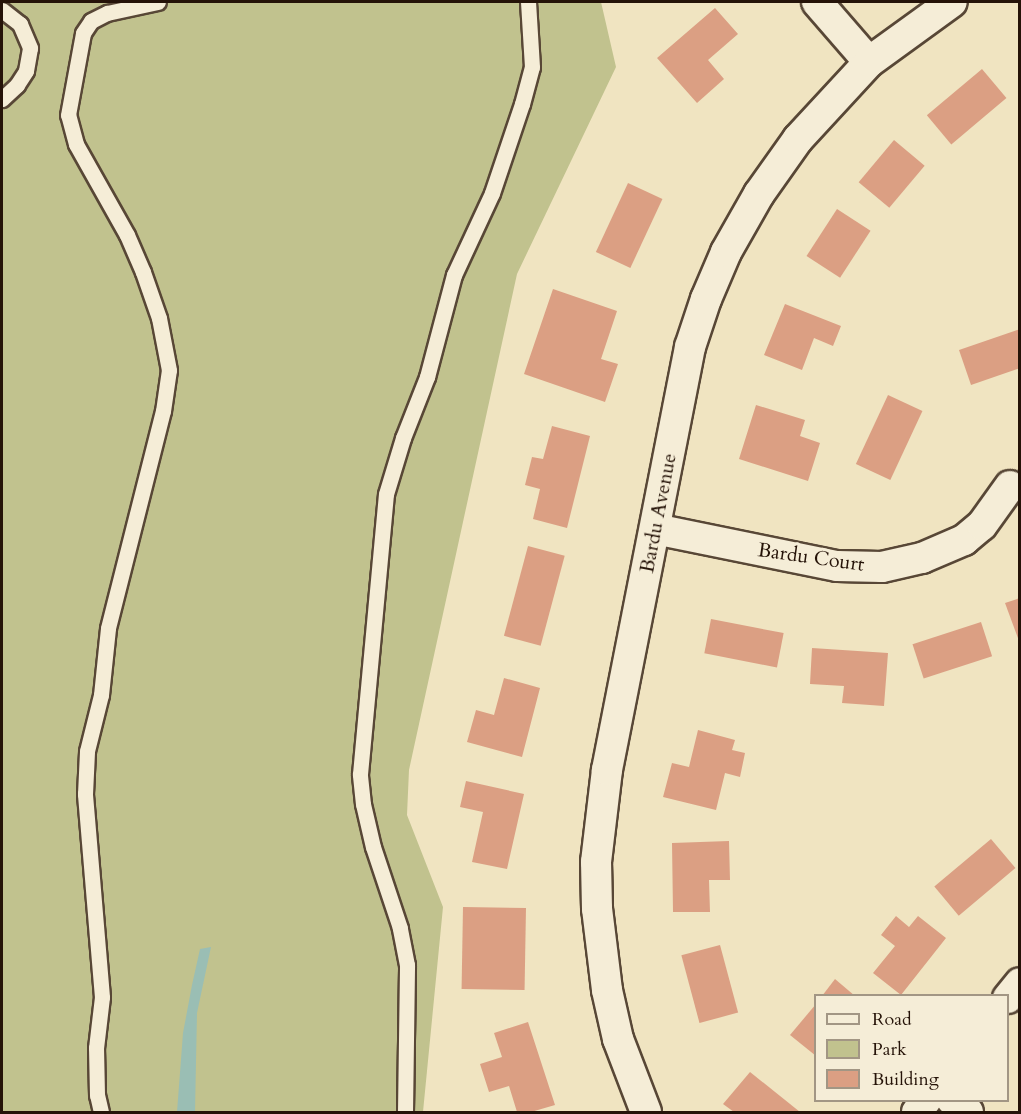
<!DOCTYPE html>
<style>
body{margin:0}
#map{position:relative;width:1021px;height:1114px;overflow:hidden;background:#f0e4c1;font-family:Cardo,serif}
div>[style]{position:absolute}
.green>*{inset:0;background:#c1c28e}
.water>*{inset:0;background:#9abeb4}
.building>*{inset:0;background:#db9f83;transform-origin:0 0}
.roads{filter:drop-shadow(2px 0 #584736) drop-shadow(-2px 0 #584736) drop-shadow(0 2px #584736) drop-shadow(0 -2px #584736)}
.service>*{height:15px;margin:-7.5px;padding:0 7.5px;transform-origin:7.5px;border-radius:7.5px;background:#f5edd7}
.minor>*{height:30px;margin:-15px;padding:0 15px;transform-origin:15px;border-radius:15px;background:#f5edd7}
span{translate:-50% -50%;white-space:nowrap;text-align:center;line-height:1.15;-webkit-text-stroke:6px #f5edd7;paint-order:stroke}
.street-label{font-size:20px;color:#251308}
.frame{position:absolute;inset:0;border:3px solid #251308;pointer-events:none}
.legend{position:absolute;left:814px;top:994px;width:195px;height:108px;box-sizing:border-box;background:#f5edd7;border:2px solid #a29684;margin:0;padding:8px 10px;list-style:none;font-size:18px;color:#251308}
.legend li{display:flex;align-items:center;gap:12px;height:30px}
.legend b{width:30px;border:2px solid #a29684}
</style>
<div id="map">
<div class="green">
<i style="clip-path:polygon(2px 2px,601px 2px,616px 67px,517px 274px,409px 770px,407px 815px,443px 907px,423px 1112px,2px 1112px)"></i>
</div>
<div class="water">
<i style="clip-path:polygon(211px 947px,197px 1013px,195px 1112px,177px 1112px,183px 1033px,192px 985px,200px 949px)"></i>
</div>
<div class="building">
<i style="clip-path:polygon(715px 8px,738px 34px,708px 60px,724px 79px,697px 103px,657px 58px)"></i>
<i style="left:982px;top:69px;width:38px;height:72px;rotate:50deg"></i>
<i style="left:894px;top:140px;width:40px;height:55px;rotate:40deg"></i>
<i style="left:628px;top:183px;width:38px;height:76px;rotate:25deg"></i>
<i style="left:837px;top:209px;width:40px;height:56px;rotate:33deg"></i>
<i style="clip-path:polygon(553px 289px,617px 311px,601px 359px,618px 364px,605px 402px,524px 374px)"></i>
<i style="clip-path:polygon(785px 304px,841px 326px,833px 346px,814px 338px,802px 370px,764px 355px)"></i>
<i style="clip-path:polygon(1020px 329px,1020px 368px,971px 385px,959px 350px)"></i>
<i style="left:888px;top:395px;width:38px;height:76px;rotate:25deg"></i>
<i style="clip-path:polygon(756px 405px,805px 420px,800px 436px,820px 443px,808px 481px,739px 459px)"></i>
<i style="clip-path:polygon(552px 426px,590px 436px,567px 528px,533px 519px,540px 489px,525px 485px,532px 457px,543px 459px)"></i>
<i style="left:528px;top:546px;width:38px;height:93px;rotate:15deg"></i>
<i style="clip-path:polygon(1020px 598px,1020px 641px,1019px 641px,1005px 603px)"></i>
<i style="left:711px;top:619px;width:74px;height:35px;rotate:11deg"></i>
<i style="left:981px;top:622px;width:36px;height:72px;rotate:72deg"></i>
<i style="clip-path:polygon(812px 648px,888px 653px,884px 706px,842px 703px,844px 686px,810px 684px)"></i>
<i style="clip-path:polygon(504px 678px,540px 688px,522px 757px,467px 742px,476px 710px,494px 715px)"></i>
<i style="clip-path:polygon(698px 730px,735px 740px,732px 750px,745px 753px,740px 777px,725px 773px,716px 810px,663px 797px,672px 763px,689px 767px)"></i>
<i style="clip-path:polygon(466px 781px,524px 794px,507px 869px,472px 862px,483px 812px,460px 807px)"></i>
<i style="left:991px;top:839px;width:38px;height:74px;rotate:50deg"></i>
<i style="clip-path:polygon(729px 841px,730px 880px,709px 880px,710px 912px,673px 912px,672px 843px)"></i>
<i style="left:463px;top:907px;width:63px;height:82px;rotate:1deg"></i>
<i style="clip-path:polygon(896px 916px,909px 927px,918px 916px,946px 938px,901px 995px,873px 973px,895px 946px,881px 935px)"></i>
<i style="left:720px;top:945px;width:70px;height:40px;rotate:75deg"></i>
<i style="clip-path:polygon(835px 979px,855px 996px,822px 996px)"></i>
<i style="clip-path:polygon(816px 1004px,816px 1056px,790px 1035px)"></i>
<i style="clip-path:polygon(528px 1022px,555px 1105px,531px 1112px,517px 1112px,509px 1086px,489px 1092px,480px 1064px,502px 1057px,494px 1033px)"></i>
<i style="clip-path:polygon(750px 1072px,800px 1112px,734px 1112px,723px 1104px)"></i>
</div>
<div class="roads">
<div class="service">
<i style="left:2px;top:10px;width:23px;rotate:38deg"></i>
<i style="left:20px;top:24px;width:26px;rotate:67deg"></i>
<i style="left:30px;top:48px;width:23px;rotate:100deg"></i>
<i style="left:26px;top:71px;width:17px;rotate:123deg"></i>
<i style="left:17px;top:85px;width:21px;rotate:137deg"></i>
<i style="left:101px;top:1112px;width:17px;rotate:-103deg"></i>
<i style="left:97px;top:1095px;width:47px;rotate:-91.2deg"></i>
<i style="left:96px;top:1048px;width:51px;rotate:-83.3deg"></i>
<i style="left:102px;top:997px;width:204px;rotate:-94.8deg"></i>
<i style="left:85px;top:794px;width:43px;rotate:-87.3deg"></i>
<i style="left:87px;top:751px;width:58px;rotate:-76deg"></i>
<i style="left:101px;top:695px;width:67px;rotate:-84deg"></i>
<i style="left:108px;top:628px;width:224px;rotate:-75.8deg"></i>
<i style="left:163px;top:411px;width:41px;rotate:-81.7deg"></i>
<i style="left:169px;top:370px;width:53px;rotate:-100.9deg"></i>
<i style="left:159px;top:318px;width:49px;rotate:-109.2deg"></i>
<i style="left:143px;top:272px;width:40px;rotate:-113.4deg"></i>
<i style="left:127px;top:235px;width:104px;rotate:-119.3deg"></i>
<i style="left:76px;top:144px;width:30px;rotate:-105deg"></i>
<i style="left:68px;top:115px;width:83px;rotate:-79.6deg"></i>
<i style="left:83px;top:33px;width:14px;rotate:-56deg"></i>
<i style="left:91px;top:21px;width:18px;rotate:-27deg"></i>
<i style="left:107px;top:13px;width:52px;rotate:-12.2deg"></i>
<i style="left:405px;top:1112px;width:147px;rotate:-89.2deg"></i>
<i style="left:407px;top:965px;width:38px;rotate:-101deg"></i>
<i style="left:400px;top:928px;width:85px;rotate:-108.4deg"></i>
<i style="left:373px;top:847px;width:44px;rotate:-103.1deg"></i>
<i style="left:363px;top:804px;width:30px;rotate:-96deg"></i>
<i style="left:360px;top:774px;width:281px;rotate:-84.7deg"></i>
<i style="left:386px;top:494px;width:59px;rotate:-73.1deg"></i>
<i style="left:403px;top:438px;width:66px;rotate:-68.5deg"></i>
<i style="left:427px;top:377px;width:106px;rotate:-75.2deg"></i>
<i style="left:454px;top:275px;width:90px;rotate:-65.1deg"></i>
<i style="left:492px;top:193px;width:94px;rotate:-71.4deg"></i>
<i style="left:522px;top:104px;width:38px;rotate:-75deg"></i>
<i style="left:532px;top:67px;width:65px;rotate:-93.5deg"></i>
</div>
<div class="minor">
<i style="left:817px;top:2px;width:79px;rotate:49.1deg"></i>
<i style="left:655px;top:529px;width:186px;rotate:11.5deg"></i>
<i style="left:837px;top:566px;width:45px;rotate:1.3deg"></i>
<i style="left:882px;top:567px;width:41px;rotate:-12.7deg"></i>
<i style="left:922px;top:558px;width:46px;rotate:-23.2deg"></i>
<i style="left:964px;top:540px;width:23px;rotate:-40deg"></i>
<i style="left:982px;top:525px;width:48px;rotate:-54.3deg"></i>
<i style="left:1008px;top:998px;width:19px;rotate:-51deg"></i>
<i style="left:952px;top:1100px;width:20px;rotate:37deg"></i>
<i style="left:646px;top:1112px;width:78px;rotate:-111deg"></i>
<i style="left:618px;top:1039px;width:50px;rotate:-102.7deg"></i>
<i style="left:607px;top:990px;width:82px;rotate:-97deg"></i>
<i style="left:597px;top:909px;width:47px;rotate:-91.2deg"></i>
<i style="left:596px;top:862px;width:93px;rotate:-83.2deg"></i>
<i style="left:607px;top:770px;width:431px;rotate:-78.9deg"></i>
<i style="left:690px;top:347px;width:51px;rotate:-71.6deg"></i>
<i style="left:706px;top:299px;width:51px;rotate:-66.9deg"></i>
<i style="left:726px;top:252px;width:67px;rotate:-60.4deg"></i>
<i style="left:759px;top:194px;width:67px;rotate:-54.7deg"></i>
<i style="left:798px;top:139px;width:105px;rotate:-47.3deg"></i>
<i style="left:869px;top:62px;width:102px;rotate:-35.9deg"></i>
<i style="left:917px;top:1112px;width:15px;rotate:-53deg"></i>
</div>
</div>
<div class="street-label">
<span style="left:658px;top:513px;rotate:-79deg">Bardu Avenue</span>
<span style="left:811px;top:557px;rotate:8deg">Bardu Court</span>
</div>
<div class="frame"></div>
<ul class="legend">
<li><b style="height:8px;background:#f5edd7"></b>Road</li>
<li><b style="height:16px;background:#c1c28e"></b>Park</li>
<li><b style="height:16px;background:#db9f83"></b>Building</li>
</ul>
</div>
